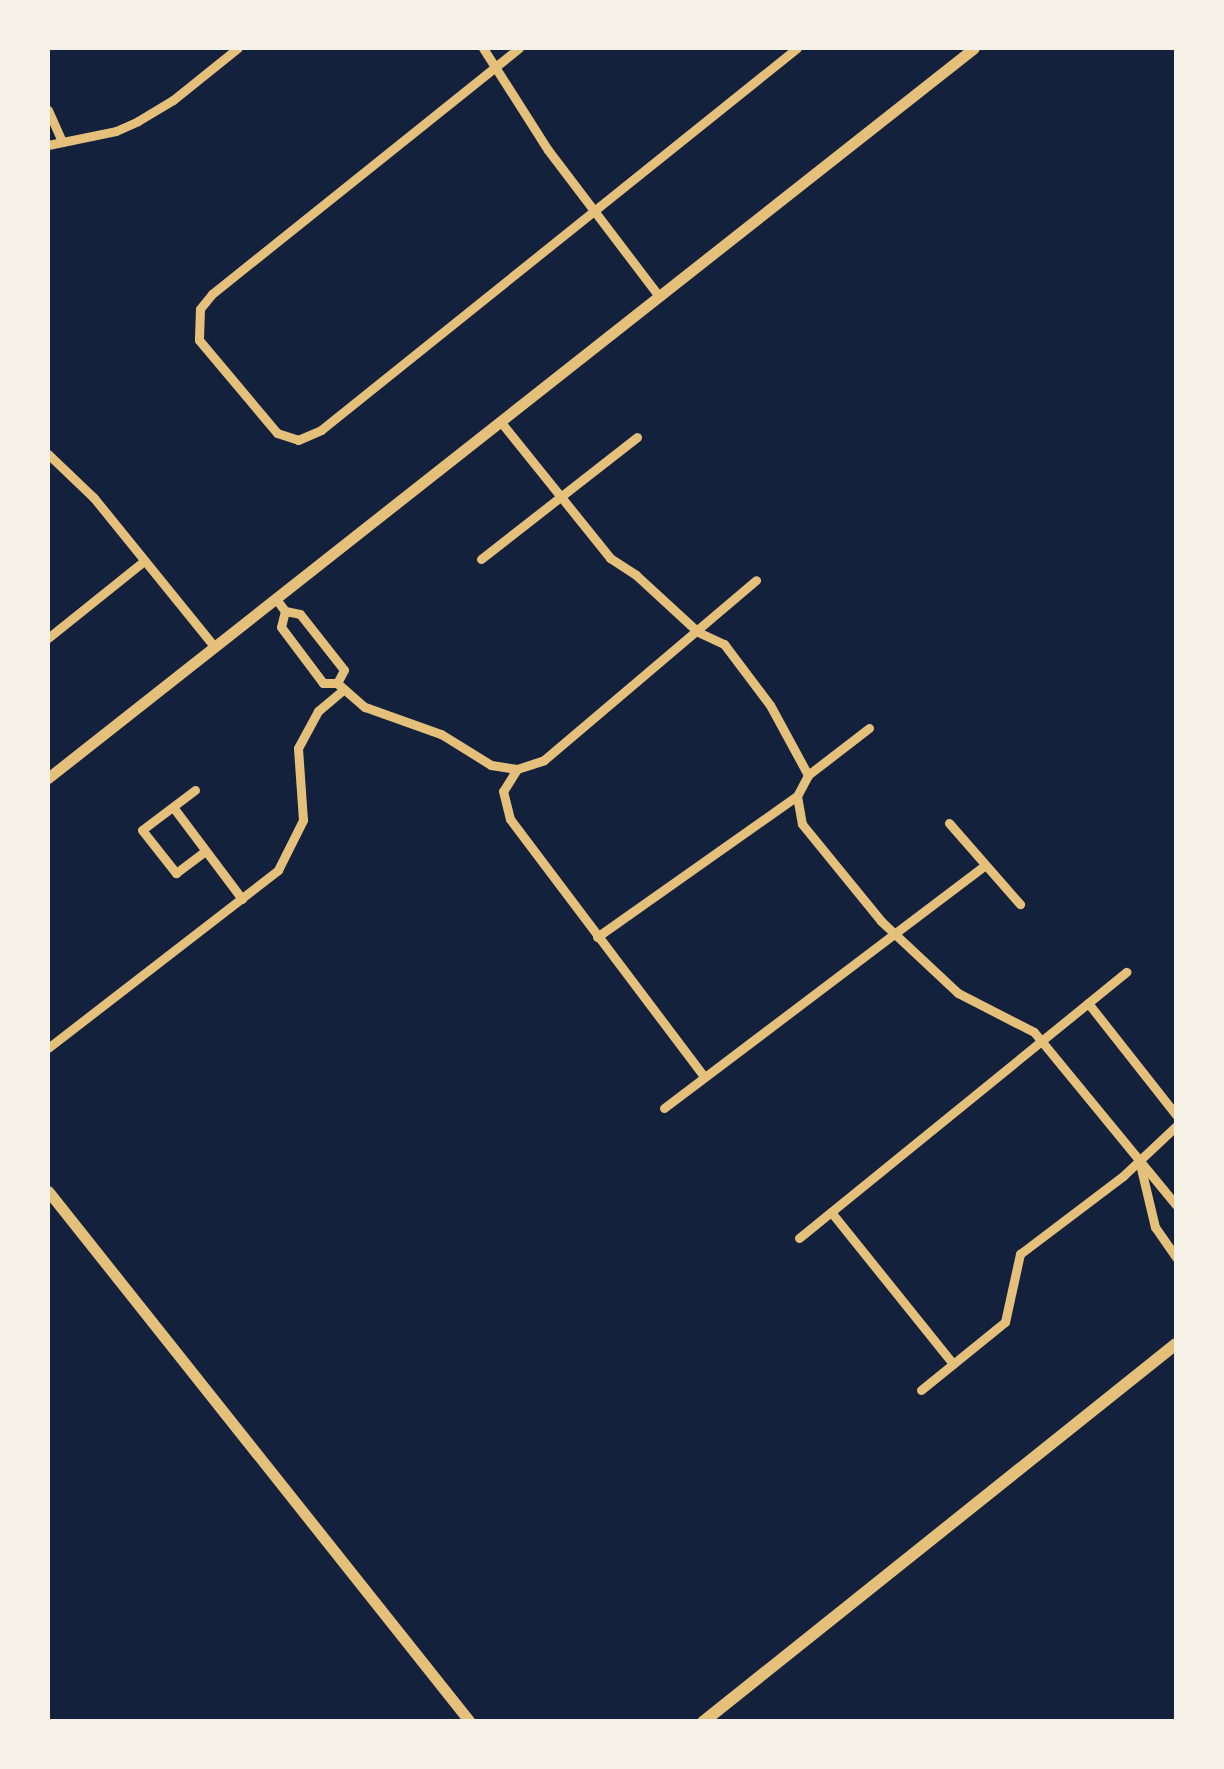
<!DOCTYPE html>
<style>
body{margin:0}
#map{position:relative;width:1224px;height:1769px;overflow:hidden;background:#14213d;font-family:"Public Sans",sans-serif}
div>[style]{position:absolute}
.minor>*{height:9px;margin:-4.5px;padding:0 4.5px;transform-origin:4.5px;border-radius:4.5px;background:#e5c07b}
.tertiary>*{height:11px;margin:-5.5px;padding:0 5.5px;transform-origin:5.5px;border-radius:5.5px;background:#e5c07b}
.secondary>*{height:12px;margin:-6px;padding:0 6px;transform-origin:6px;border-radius:6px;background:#e5c07b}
span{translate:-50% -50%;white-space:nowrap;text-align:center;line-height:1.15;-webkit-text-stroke:8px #f6f1e7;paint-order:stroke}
.frame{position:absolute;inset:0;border:50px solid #f6f1e7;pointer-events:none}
</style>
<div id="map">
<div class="minor">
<i style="left:483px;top:48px;width:121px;rotate:57.5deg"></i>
<i style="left:548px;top:150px;width:183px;rotate:52.8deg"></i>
<i style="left:519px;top:48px;width:393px;rotate:141.3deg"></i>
<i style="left:212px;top:294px;width:19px;rotate:129deg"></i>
<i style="left:200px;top:309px;width:31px;rotate:92deg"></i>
<i style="left:199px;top:340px;width:121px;rotate:50deg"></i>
<i style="left:277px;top:433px;width:22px;rotate:18deg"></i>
<i style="left:298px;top:440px;width:25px;rotate:-23deg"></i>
<i style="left:321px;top:430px;width:610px;rotate:-38.75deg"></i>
<i style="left:48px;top:110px;width:35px;rotate:66deg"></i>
<i style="left:48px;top:145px;width:69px;rotate:-11.6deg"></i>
<i style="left:116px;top:131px;width:24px;rotate:-24deg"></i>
<i style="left:138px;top:121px;width:41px;rotate:-31deg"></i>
<i style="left:173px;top:100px;width:83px;rotate:-38.7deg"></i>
<i style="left:500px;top:421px;width:176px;rotate:51.2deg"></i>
<i style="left:610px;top:558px;width:31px;rotate:33deg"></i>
<i style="left:636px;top:575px;width:84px;rotate:42.6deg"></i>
<i style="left:698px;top:632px;width:29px;rotate:25deg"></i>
<i style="left:724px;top:644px;width:76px;rotate:53deg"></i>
<i style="left:770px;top:705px;width:80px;rotate:61.5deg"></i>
<i style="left:48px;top:454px;width:64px;rotate:43.7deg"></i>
<i style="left:94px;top:498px;width:191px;rotate:51deg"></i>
<i style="left:481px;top:559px;width:198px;rotate:-38deg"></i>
<i style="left:276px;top:599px;width:15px;rotate:53deg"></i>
<i style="left:285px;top:611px;width:15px;rotate:11deg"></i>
<i style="left:300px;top:614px;width:71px;rotate:51.8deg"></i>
<i style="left:344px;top:670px;width:15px;rotate:118deg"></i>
<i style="left:285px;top:611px;width:16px;rotate:104deg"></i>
<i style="left:281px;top:627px;width:70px;rotate:53.1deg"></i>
<i style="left:323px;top:683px;width:14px"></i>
<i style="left:337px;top:683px;width:37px;rotate:41deg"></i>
<i style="left:365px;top:707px;width:81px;rotate:19.6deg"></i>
<i style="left:441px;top:734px;width:59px;rotate:31.8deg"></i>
<i style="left:491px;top:765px;width:26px;rotate:9deg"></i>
<i style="left:517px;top:769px;width:28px;rotate:-18deg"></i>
<i style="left:544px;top:760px;width:278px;rotate:-40.3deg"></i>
<i style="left:48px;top:638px;width:123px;rotate:-38.7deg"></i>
<i style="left:517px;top:769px;width:26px;rotate:122deg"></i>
<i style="left:503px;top:791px;width:29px;rotate:76deg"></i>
<i style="left:510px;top:819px;width:322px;rotate:53deg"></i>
<i style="left:195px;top:790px;width:66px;rotate:143deg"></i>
<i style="left:142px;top:830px;width:55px;rotate:51.7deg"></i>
<i style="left:176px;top:873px;width:36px;rotate:-37deg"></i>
<i style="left:797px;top:796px;width:28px;rotate:80deg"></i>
<i style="left:802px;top:824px;width:125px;rotate:50.8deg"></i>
<i style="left:881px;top:921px;width:105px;rotate:43.1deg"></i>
<i style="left:958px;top:993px;width:85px;rotate:27.2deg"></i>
<i style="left:1034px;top:1032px;width:224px;rotate:50.6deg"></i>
<i style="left:173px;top:807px;width:115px;rotate:53.1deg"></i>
<i style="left:949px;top:823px;width:108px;rotate:48.8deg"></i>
<i style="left:597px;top:937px;width:245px;rotate:-35.2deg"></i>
<i style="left:797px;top:796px;width:24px;rotate:-62deg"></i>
<i style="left:808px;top:775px;width:77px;rotate:-37.6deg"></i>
<i style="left:1088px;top:1003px;width:142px;rotate:51.8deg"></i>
<i style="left:48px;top:1048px;width:291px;rotate:-37.7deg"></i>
<i style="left:278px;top:870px;width:56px;rotate:-63.4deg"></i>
<i style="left:303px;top:820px;width:72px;rotate:-94deg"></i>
<i style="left:298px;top:748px;width:42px;rotate:-61.6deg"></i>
<i style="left:318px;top:711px;width:34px;rotate:-40deg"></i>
<i style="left:664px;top:1108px;width:401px;rotate:-37.1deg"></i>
<i style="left:1139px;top:1160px;width:69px;rotate:76.6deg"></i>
<i style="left:1155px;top:1227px;width:37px;rotate:55deg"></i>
<i style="left:831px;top:1212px;width:195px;rotate:51.2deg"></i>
<i style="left:799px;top:1238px;width:422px;rotate:-39.1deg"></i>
<i style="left:921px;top:1390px;width:108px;rotate:-39deg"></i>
<i style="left:1005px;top:1322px;width:70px;rotate:-77.6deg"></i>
<i style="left:1020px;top:1254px;width:129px;rotate:-37.1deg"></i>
<i style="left:1123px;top:1176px;width:73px;rotate:-43.3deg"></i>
</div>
<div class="tertiary">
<i style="left:48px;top:778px;width:1179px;rotate:-38.25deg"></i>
<i style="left:48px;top:1191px;width:678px;rotate:51.52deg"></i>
</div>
<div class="secondary">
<i style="left:703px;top:1722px;width:605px;rotate:-38.63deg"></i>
</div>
<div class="frame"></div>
</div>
